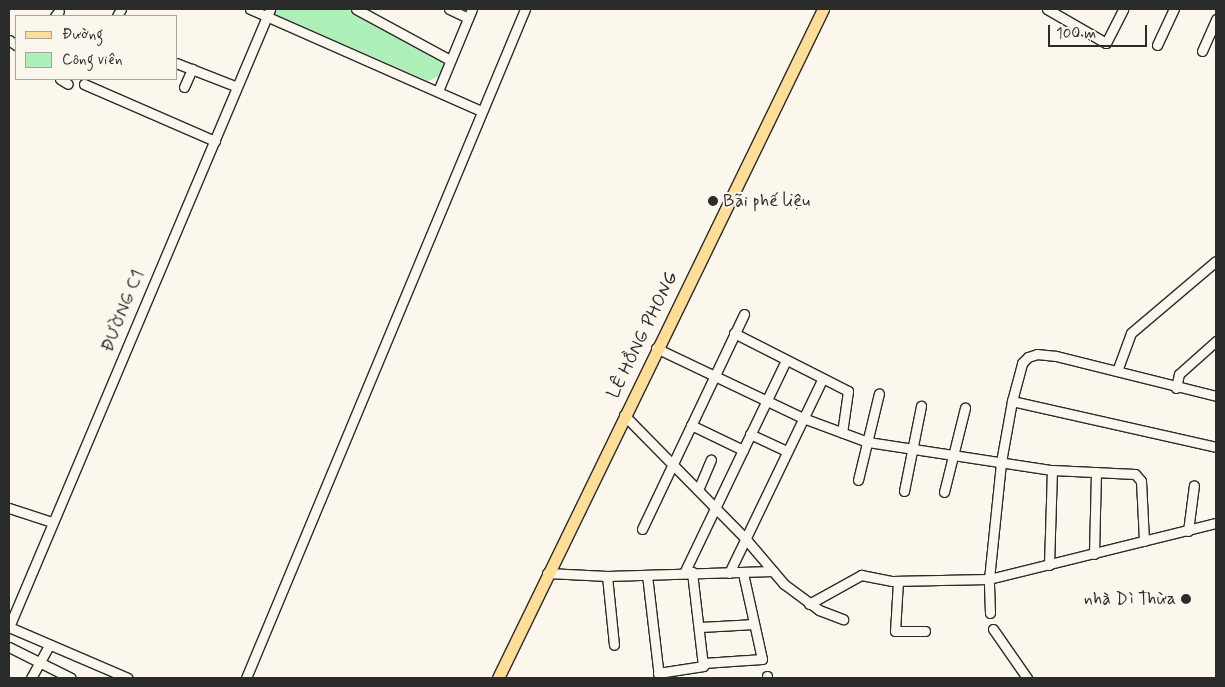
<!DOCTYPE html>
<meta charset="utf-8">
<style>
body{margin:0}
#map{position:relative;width:1225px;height:687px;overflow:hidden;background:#fbf7ec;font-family:Mynerve,sans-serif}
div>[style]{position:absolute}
.green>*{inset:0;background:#adf0b9}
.roads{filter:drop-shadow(1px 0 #2b2b2b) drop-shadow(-1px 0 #2b2b2b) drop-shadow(0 1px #2b2b2b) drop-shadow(0 -1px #2b2b2b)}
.minor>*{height:9px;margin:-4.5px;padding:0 4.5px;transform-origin:4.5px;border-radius:4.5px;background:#fbf7ec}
.major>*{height:11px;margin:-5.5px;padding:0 5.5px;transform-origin:5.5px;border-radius:5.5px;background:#fdde96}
.dots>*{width:14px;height:14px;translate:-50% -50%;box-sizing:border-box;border:2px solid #fbf7ec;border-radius:50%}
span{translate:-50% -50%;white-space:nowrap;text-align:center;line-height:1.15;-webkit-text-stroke:4px #fbf7ec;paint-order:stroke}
.poi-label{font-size:18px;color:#2b2b2b}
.left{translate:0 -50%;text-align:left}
.right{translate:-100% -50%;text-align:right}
.street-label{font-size:18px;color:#2b2b2b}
.frame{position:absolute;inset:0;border:10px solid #2b2b2b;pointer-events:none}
.legend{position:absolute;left:15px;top:15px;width:162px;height:65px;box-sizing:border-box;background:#fbf7ec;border:1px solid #a8a59f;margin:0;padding:6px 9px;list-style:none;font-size:15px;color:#2b2b2b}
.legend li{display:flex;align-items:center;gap:10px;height:25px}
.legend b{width:25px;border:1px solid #a8a59f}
.scale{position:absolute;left:1048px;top:25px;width:99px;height:22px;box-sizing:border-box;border:2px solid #2b2b2b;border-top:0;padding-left:6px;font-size:15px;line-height:18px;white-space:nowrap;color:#2b2b2b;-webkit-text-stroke:4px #fbf7ec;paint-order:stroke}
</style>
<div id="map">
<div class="green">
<i style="clip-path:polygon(277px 9px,347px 9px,441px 59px,444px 67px,439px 76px,428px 81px,274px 14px)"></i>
</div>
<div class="roads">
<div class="minor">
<i style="left:250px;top:9px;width:253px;rotate:23.8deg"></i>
<i style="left:356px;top:9px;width:107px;rotate:28.5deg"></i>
<i style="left:449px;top:9px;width:21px;rotate:25deg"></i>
<i style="left:1047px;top:9px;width:68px;rotate:30deg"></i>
<i style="left:1106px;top:43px;width:38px;rotate:-63deg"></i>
<i style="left:55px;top:16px;width:6px;rotate:-51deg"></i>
<i style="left:117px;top:16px;width:8px;rotate:-60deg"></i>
<i style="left:9px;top:40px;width:9px;rotate:36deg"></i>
<i style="left:1157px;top:45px;width:40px;rotate:-65deg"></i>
<i style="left:1202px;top:51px;width:35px;rotate:-66deg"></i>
<i style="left:176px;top:63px;width:63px;rotate:21.3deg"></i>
<i style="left:60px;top:79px;width:9px;rotate:32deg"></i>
<i style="left:84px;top:84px;width:143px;rotate:23.5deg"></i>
<i style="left:184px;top:87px;width:20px;rotate:-66deg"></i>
<i style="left:438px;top:91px;width:89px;rotate:-67.5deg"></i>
<i style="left:734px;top:333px;width:128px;rotate:27deg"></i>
<i style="left:848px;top:391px;width:42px;rotate:98.1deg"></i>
<i style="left:656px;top:348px;width:163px;rotate:25.5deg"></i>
<i style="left:803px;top:418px;width:69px;rotate:20.3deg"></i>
<i style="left:868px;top:442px;width:186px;rotate:8.7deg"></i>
<i style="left:1052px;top:470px;width:83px;rotate:2.8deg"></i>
<i style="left:1135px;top:474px;width:9px;rotate:49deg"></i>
<i style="left:1141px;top:481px;width:60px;rotate:87.1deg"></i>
<i style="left:1117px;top:371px;width:40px;rotate:-69.8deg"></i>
<i style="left:1131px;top:333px;width:111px;rotate:-40.3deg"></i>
<i style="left:1176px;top:388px;width:14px;rotate:-78deg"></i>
<i style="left:1179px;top:374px;width:50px;rotate:-41.7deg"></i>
<i style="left:1012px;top:401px;width:209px;rotate:12.7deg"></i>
<i style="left:624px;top:415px;width:171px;rotate:45.5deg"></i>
<i style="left:744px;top:537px;width:62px;rotate:49.6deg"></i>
<i style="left:784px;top:584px;width:44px;rotate:36.6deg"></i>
<i style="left:819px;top:610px;width:26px;rotate:21deg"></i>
<i style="left:691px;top:425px;width:58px;rotate:25.7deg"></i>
<i style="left:750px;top:434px;width:40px;rotate:25deg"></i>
<i style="left:858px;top:480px;width:89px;rotate:-76.4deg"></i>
<i style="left:698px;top:490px;width:33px;rotate:-67deg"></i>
<i style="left:904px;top:491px;width:87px;rotate:-78.7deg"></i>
<i style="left:944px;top:492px;width:87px;rotate:-76deg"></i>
<i style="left:9px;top:508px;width:45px;rotate:18deg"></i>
<i style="left:642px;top:529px;width:238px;rotate:-64.6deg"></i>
<i style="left:1188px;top:531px;width:46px;rotate:-82.6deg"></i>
<i style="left:1094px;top:554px;width:82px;rotate:-88.6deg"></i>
<i style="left:1049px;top:565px;width:95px;rotate:-88.2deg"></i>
<i style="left:685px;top:571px;width:234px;rotate:-64.4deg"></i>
<i style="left:547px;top:573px;width:60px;rotate:2.9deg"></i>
<i style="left:607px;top:576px;width:166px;rotate:-1.7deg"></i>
<i style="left:729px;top:573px;width:216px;rotate:-64.3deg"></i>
<i style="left:647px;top:575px;width:103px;rotate:83.3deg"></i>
<i style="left:607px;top:576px;width:69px;rotate:84.2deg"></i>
<i style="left:898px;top:581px;width:50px;rotate:93.4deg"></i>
<i style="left:895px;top:631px;width:30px"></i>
<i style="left:809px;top:604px;width:60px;rotate:-29.1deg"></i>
<i style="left:861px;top:575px;width:32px;rotate:11deg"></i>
<i style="left:892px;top:581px;width:97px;rotate:-1.2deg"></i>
<i style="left:989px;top:579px;width:234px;rotate:-13.9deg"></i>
<i style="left:990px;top:613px;width:34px;rotate:-92deg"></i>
<i style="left:989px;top:579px;width:118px;rotate:-84.1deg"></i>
<i style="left:1001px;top:462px;width:62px;rotate:-79.8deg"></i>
<i style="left:1012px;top:401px;width:39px;rotate:-75deg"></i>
<i style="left:1022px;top:363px;width:8px;rotate:-45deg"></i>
<i style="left:1028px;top:357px;width:9px;rotate:-18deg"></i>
<i style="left:1037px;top:354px;width:19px;rotate:6deg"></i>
<i style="left:1056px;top:356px;width:165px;rotate:14deg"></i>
<i style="left:9px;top:627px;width:671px;rotate:-67.1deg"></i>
<i style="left:9px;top:627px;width:129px;rotate:23.2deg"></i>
<i style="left:700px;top:627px;width:53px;rotate:-3.2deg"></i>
<i style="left:993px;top:629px;width:60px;rotate:55.2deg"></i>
<i style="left:9px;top:647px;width:69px;rotate:26.6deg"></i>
<i style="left:704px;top:663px;width:58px;rotate:-3.9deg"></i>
<i style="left:762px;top:659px;width:88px;rotate:-102.5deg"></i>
<i style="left:658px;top:673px;width:46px;rotate:-8.8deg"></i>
<i style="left:703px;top:666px;width:95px;rotate:-96.7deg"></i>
<i style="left:767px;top:676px;width:2px;rotate:90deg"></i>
<i style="left:31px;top:678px;width:35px;rotate:-61deg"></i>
<i style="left:246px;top:678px;width:725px;rotate:-67.36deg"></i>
</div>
<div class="major">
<i style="left:498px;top:678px;width:744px;rotate:-64.09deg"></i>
</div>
</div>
<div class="dots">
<i style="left:713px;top:201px;background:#2b2b2b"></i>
<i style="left:1186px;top:599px;background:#2b2b2b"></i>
</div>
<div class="poi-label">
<span class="left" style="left:723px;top:201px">Bãi phế liệu</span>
<span class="right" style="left:1176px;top:599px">nhà Dì Thừa</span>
</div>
<div class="street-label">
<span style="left:123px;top:311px;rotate:-68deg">ĐƯỜNG C1</span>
<span style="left:643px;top:335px;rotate:-64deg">LÊ HỒNG PHONG</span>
</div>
<div class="frame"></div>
<ul class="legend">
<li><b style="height:6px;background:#fdde96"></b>Đường</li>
<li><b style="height:14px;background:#adf0b9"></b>Công viên</li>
</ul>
<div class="scale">100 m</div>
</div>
